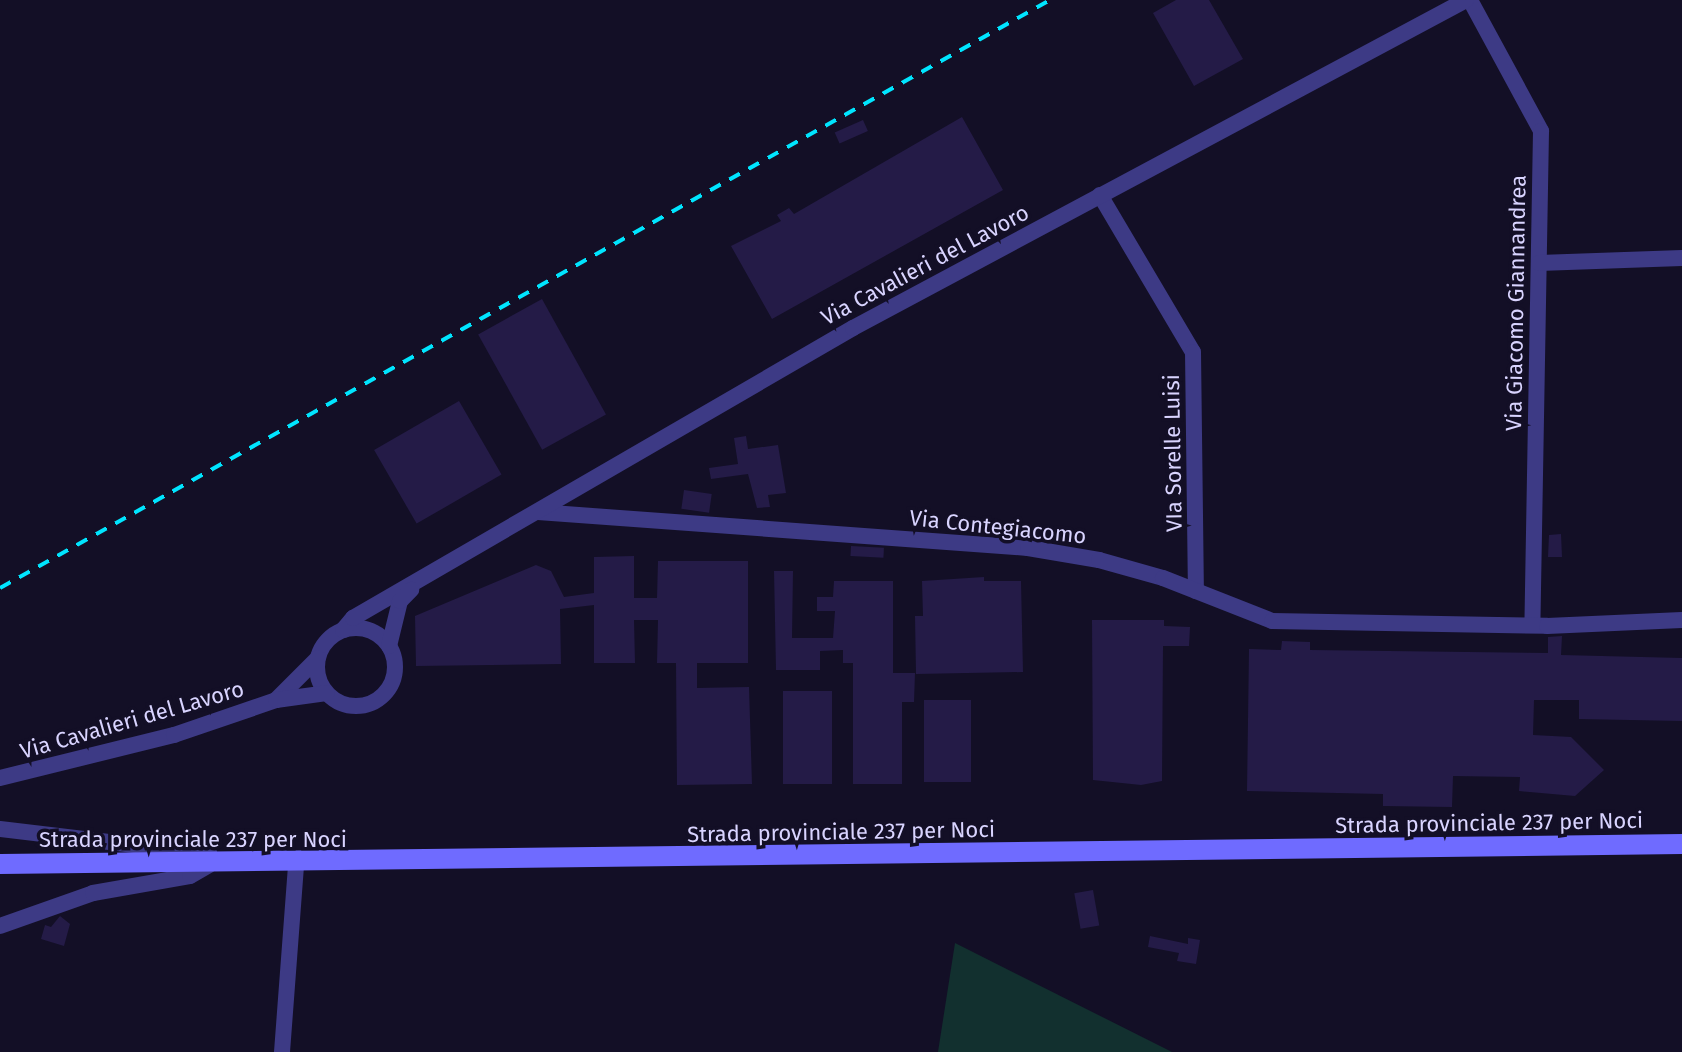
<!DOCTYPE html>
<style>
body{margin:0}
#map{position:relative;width:1682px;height:1052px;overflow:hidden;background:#130f26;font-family:"Fira Sans",sans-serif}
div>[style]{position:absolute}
.green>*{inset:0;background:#12302f}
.building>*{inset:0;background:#241b47;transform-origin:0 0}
.minor>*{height:16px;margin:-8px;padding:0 8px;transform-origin:8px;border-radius:8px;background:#3d3a85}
.minor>.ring{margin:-8px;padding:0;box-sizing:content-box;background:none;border:16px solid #3d3a85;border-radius:50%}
.secondary>*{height:20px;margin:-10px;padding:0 10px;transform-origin:10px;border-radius:10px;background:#6f6bff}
.rail>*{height:4px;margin-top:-2px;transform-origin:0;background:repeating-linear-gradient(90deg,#00e5ff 0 12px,transparent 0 22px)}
span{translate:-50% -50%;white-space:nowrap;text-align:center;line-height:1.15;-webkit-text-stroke:7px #130f26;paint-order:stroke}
.street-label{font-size:22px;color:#d9d4ff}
</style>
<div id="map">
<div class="green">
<i style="clip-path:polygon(955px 943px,1172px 1052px,938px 1052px)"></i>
</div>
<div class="building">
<i style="clip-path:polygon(1176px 0,1209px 0,1243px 59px,1194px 86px,1153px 13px)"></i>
<i style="clip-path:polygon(962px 117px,1003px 190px,772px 319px,731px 246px,781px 221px,777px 215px,789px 208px,794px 214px)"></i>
<i style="left:863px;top:120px;width:12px;height:31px;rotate:66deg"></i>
<i style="left:542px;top:299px;width:132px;height:73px;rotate:61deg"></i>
<i style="left:459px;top:401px;width:85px;height:98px;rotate:60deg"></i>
<i style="clip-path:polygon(746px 436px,748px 449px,778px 445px,786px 493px,768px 495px,770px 507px,757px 508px,748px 474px,711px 479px,709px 468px,738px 464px,734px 438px)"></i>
<i style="left:684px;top:490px;width:28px;height:19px;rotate:8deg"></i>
<i style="clip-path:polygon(1561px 534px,1562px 557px,1548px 557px,1549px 535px)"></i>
<i style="left:851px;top:546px;width:33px;height:10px;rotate:3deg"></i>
<i style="clip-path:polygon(634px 556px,634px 598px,657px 598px,658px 561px,748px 561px,748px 663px,697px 663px,697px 688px,749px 687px,752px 784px,677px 785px,676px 663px,657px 663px,658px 620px,634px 620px,635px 663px,594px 663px,594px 605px,560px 609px,561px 664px,416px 666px,415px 616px,536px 565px,551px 571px,564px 597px,594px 593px,594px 557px)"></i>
<i style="clip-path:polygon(774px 571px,793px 571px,792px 638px,833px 638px,835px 611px,817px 611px,817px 597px,833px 597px,834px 581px,893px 581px,893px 673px,915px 673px,914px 702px,902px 702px,902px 784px,853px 784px,853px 663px,843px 663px,843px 650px,820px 651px,820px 670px,776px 670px)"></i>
<i style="clip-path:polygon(984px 577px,984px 581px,1021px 581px,1023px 672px,916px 674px,915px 616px,923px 616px,922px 581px)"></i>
<i style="clip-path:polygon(1092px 620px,1164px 620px,1164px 626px,1190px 627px,1189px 646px,1163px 646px,1162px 781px,1141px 785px,1093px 780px)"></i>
<i style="clip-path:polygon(1562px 636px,1561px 655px,1682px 658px,1682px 721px,1579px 719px,1579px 700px,1534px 700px,1533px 735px,1571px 737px,1604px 770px,1575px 796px,1519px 791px,1520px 777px,1453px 776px,1452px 807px,1383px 806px,1383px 794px,1247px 791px,1249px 649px,1281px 650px,1282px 641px,1310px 642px,1310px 650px,1548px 653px,1548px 637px)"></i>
<i style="left:832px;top:691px;width:93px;height:49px;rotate:90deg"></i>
<i style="left:971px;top:700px;width:82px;height:47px;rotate:90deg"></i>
<i style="left:1093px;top:890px;width:36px;height:19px;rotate:80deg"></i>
<i style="clip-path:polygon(60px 916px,70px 924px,64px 946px,41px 939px,45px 925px,51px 927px)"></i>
<i style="clip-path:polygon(1150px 936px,1188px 944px,1188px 938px,1200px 940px,1196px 964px,1177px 961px,1179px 953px,1148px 947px)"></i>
</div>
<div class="minor">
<i style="left:1470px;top:0;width:149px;rotate:61.5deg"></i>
<i style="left:1541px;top:131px;width:494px;rotate:91deg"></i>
<i style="left:1100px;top:195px;width:182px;rotate:59.4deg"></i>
<i style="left:1193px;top:352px;width:239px;rotate:89.3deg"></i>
<i style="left:1539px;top:263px;width:143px;rotate:-2deg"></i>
<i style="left:538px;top:512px;width:491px;rotate:4.2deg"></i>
<i style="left:1028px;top:548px;width:72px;rotate:9.6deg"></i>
<i style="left:1099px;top:560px;width:66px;rotate:15.7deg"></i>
<i style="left:1163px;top:578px;width:117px;rotate:21.5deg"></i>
<i style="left:1272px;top:621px;width:275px;rotate:1deg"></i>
<i style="left:1547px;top:626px;width:135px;rotate:-2.5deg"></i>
<i class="ring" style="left:317px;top:628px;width:62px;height:62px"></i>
<i style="left:343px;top:630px;width:16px;rotate:-50deg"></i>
<i style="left:353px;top:618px;width:578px;rotate:-30.11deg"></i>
<i style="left:853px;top:328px;width:695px;rotate:-28.15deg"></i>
<i style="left:389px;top:646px;width:46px;rotate:-76.3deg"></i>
<i style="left:400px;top:601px;width:16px;rotate:-45deg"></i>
<i style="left:276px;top:700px;width:59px;rotate:-45deg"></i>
<i style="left:0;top:778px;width:179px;rotate:-13.9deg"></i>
<i style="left:174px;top:735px;width:108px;rotate:-18.9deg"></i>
<i style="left:276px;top:700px;width:51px;rotate:-7.8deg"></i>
<i style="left:0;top:829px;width:211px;rotate:6.8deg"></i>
<i style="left:0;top:926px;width:99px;rotate:-19.5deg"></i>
<i style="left:93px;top:893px;width:98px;rotate:-9.9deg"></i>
<i style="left:190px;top:876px;width:22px;rotate:-30deg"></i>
<i style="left:282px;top:1052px;width:189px;rotate:-85.7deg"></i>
</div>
<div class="secondary">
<i style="left:0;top:864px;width:1682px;rotate:-0.68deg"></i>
</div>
<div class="rail">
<i style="left:0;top:588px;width:1203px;rotate:-29.25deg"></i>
</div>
<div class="street-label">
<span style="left:925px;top:265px;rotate:-28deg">Via Cavalieri del Lavoro</span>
<span style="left:1516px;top:303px;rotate:-89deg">Via Giacomo Giannandrea</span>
<span style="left:1173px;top:453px;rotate:-91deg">VIa Sorelle Luisi</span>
<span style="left:998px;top:527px;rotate:6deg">Via Contegiacomo</span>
<span style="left:132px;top:720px;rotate:-16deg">Via Cavalieri del Lavoro</span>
<span style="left:1489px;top:823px;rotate:-1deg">Strada provinciale 237 per Noci</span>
<span style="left:841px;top:832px;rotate:-1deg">Strada provinciale 237 per Noci</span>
<span style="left:193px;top:840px">Strada provinciale 237 per Noci</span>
</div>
</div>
